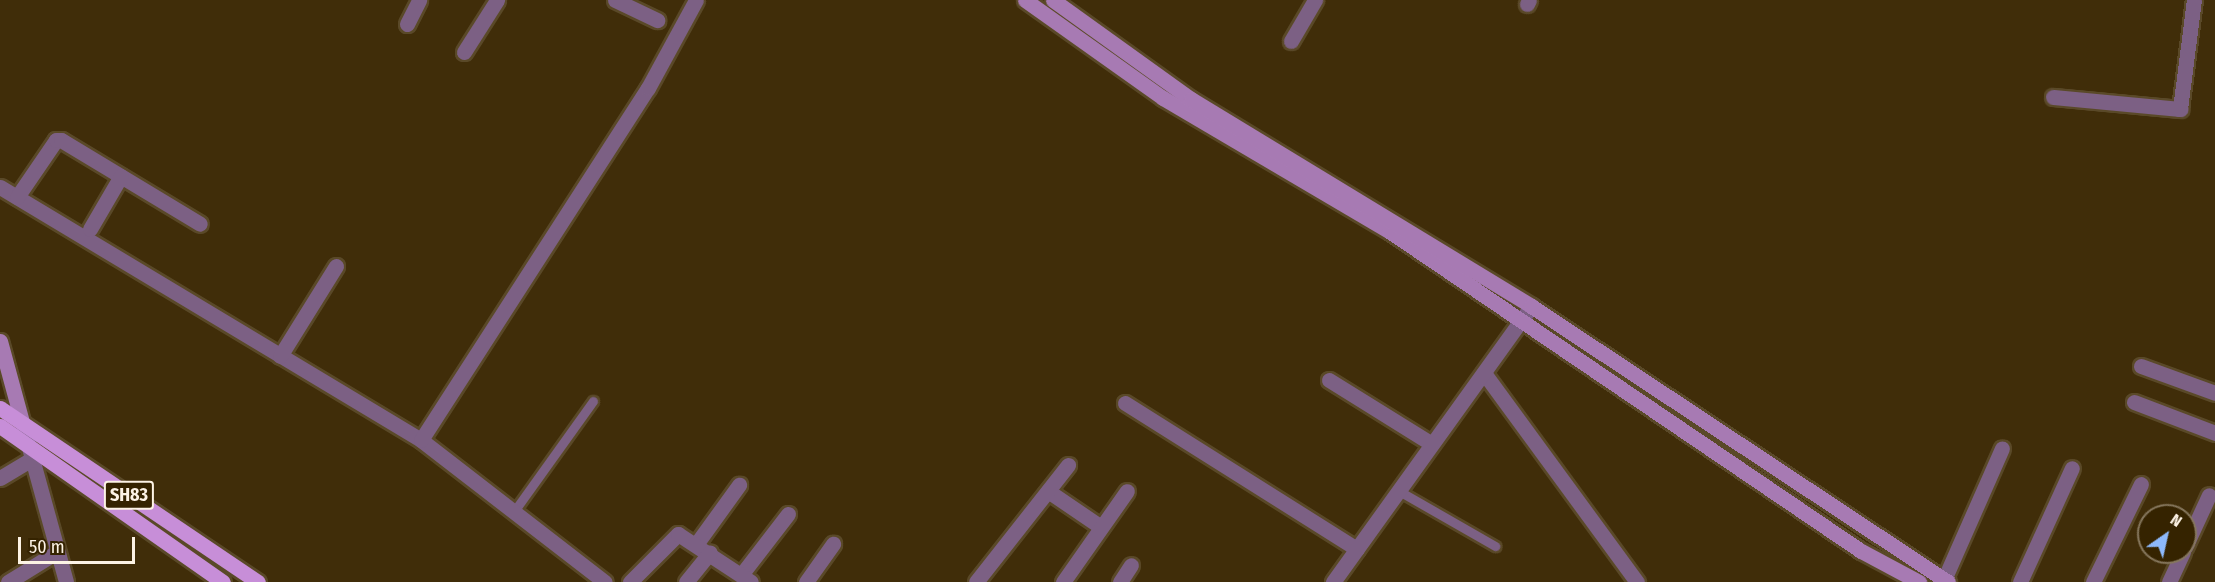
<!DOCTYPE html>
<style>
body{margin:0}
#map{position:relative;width:2215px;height:582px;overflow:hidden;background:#402d09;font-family:"Fira Sans Condensed",sans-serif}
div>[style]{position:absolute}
.roads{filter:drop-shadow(2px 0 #5a4928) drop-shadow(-2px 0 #5a4928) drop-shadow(0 2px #5a4928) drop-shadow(0 -2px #5a4928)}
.lane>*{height:9px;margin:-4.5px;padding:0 4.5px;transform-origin:4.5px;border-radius:4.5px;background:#7c6084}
.street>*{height:15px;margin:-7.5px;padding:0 7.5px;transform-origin:7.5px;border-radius:7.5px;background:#7c6084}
.secondary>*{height:15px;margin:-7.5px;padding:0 7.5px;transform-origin:7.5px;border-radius:7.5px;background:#a77ab3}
.primary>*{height:15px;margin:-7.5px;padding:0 7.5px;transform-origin:7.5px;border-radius:7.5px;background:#c78ed8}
span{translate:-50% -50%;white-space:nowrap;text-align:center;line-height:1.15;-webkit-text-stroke:5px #352300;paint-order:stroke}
.shield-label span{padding:2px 4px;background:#352300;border:2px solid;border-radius:4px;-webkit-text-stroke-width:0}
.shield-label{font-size:18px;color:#fdf3e5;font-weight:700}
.north{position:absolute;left:2137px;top:504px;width:60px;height:60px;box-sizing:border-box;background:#352300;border:2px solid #85765c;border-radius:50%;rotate:34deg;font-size:16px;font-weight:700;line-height:24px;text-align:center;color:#fdf3e5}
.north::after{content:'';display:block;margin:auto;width:21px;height:27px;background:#8db9fc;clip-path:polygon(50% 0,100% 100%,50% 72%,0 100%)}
.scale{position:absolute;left:18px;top:537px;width:117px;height:27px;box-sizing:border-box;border:3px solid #fdf3e5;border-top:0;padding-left:8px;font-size:18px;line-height:21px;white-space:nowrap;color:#fdf3e5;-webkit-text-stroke:4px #352300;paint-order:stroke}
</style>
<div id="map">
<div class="roads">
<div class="lane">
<i style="left:1399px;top:491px;width:111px;rotate:29.8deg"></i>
<i style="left:515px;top:510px;width:134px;rotate:-54.4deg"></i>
</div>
<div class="street">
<i style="left:615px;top:0;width:47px;rotate:25.5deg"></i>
<i style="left:1527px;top:4px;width:4px;rotate:-63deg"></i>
<i style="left:407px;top:24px;width:27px;rotate:-63deg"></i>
<i style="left:1291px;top:41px;width:48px;rotate:-59.7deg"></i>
<i style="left:464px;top:52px;width:62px;rotate:-57.6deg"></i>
<i style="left:2053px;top:97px;width:128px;rotate:5.4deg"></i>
<i style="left:2180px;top:109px;width:110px;rotate:-82.7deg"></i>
<i style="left:0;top:187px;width:491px;rotate:31deg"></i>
<i style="left:421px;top:440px;width:232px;rotate:37.7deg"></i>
<i style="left:17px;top:197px;width:69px;rotate:-55.6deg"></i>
<i style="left:56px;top:140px;width:5px"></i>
<i style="left:61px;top:140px;width:162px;rotate:31.1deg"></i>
<i style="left:90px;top:229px;width:61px;rotate:-59.7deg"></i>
<i style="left:280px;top:356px;width:106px;rotate:-58.1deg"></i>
<i style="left:2141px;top:366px;width:79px;rotate:20deg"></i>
<i style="left:1484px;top:373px;width:259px;rotate:53.8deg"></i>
<i style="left:1329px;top:380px;width:121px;rotate:31.9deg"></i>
<i style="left:2134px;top:402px;width:87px;rotate:20.9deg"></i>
<i style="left:1125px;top:403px;width:274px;rotate:32.2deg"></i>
<i style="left:22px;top:422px;width:166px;rotate:74.6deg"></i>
<i style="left:421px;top:440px;width:419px;rotate:-57.2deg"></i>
<i style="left:648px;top:88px;width:100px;rotate:-61.4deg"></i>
<i style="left:0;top:478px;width:35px;rotate:-31deg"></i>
<i style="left:1048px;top:491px;width:64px;rotate:34.2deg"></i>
<i style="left:697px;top:543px;width:72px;rotate:-54.1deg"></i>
<i style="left:2185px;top:547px;width:57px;rotate:-65.2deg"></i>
<i style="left:741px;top:575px;width:77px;rotate:-52.4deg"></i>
<i style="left:8px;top:582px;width:55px;rotate:-31.7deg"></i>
<i style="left:630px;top:582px;width:68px;rotate:-45deg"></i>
<i style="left:678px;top:534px;width:87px;rotate:33.3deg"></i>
<i style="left:686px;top:582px;width:38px;rotate:-51deg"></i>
<i style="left:806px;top:582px;width:47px;rotate:-54.6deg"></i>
<i style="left:976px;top:582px;width:149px;rotate:-51.8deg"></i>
<i style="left:1063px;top:582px;width:111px;rotate:-54.9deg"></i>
<i style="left:1120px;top:582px;width:20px;rotate:-57deg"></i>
<i style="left:1333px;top:582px;width:340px;rotate:-54.3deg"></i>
<i style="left:1943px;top:582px;width:146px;rotate:-66.2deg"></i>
<i style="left:2020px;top:582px;width:125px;rotate:-65.5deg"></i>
<i style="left:2093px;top:582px;width:109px;rotate:-63.9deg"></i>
<i style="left:2169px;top:582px;width:33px;rotate:-65deg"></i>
</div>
<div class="secondary">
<i style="left:1025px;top:0;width:169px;rotate:35.4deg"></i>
<i style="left:1163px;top:98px;width:262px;rotate:30.5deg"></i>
<i style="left:1389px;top:231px;width:570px;rotate:34.14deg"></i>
<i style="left:1861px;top:551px;width:66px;rotate:28.1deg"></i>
<i style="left:1053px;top:0;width:170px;rotate:35.7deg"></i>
<i style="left:1191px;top:99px;width:398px;rotate:31.3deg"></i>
<i style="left:1531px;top:306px;width:500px;rotate:33.5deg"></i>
<i style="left:0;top:341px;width:84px;rotate:74.8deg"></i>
</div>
<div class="primary">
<i style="left:0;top:408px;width:311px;rotate:34deg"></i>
<i style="left:0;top:426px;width:272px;rotate:35deg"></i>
</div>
</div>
<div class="shield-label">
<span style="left:129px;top:495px">SH83</span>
</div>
<div class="north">N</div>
<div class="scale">50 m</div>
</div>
